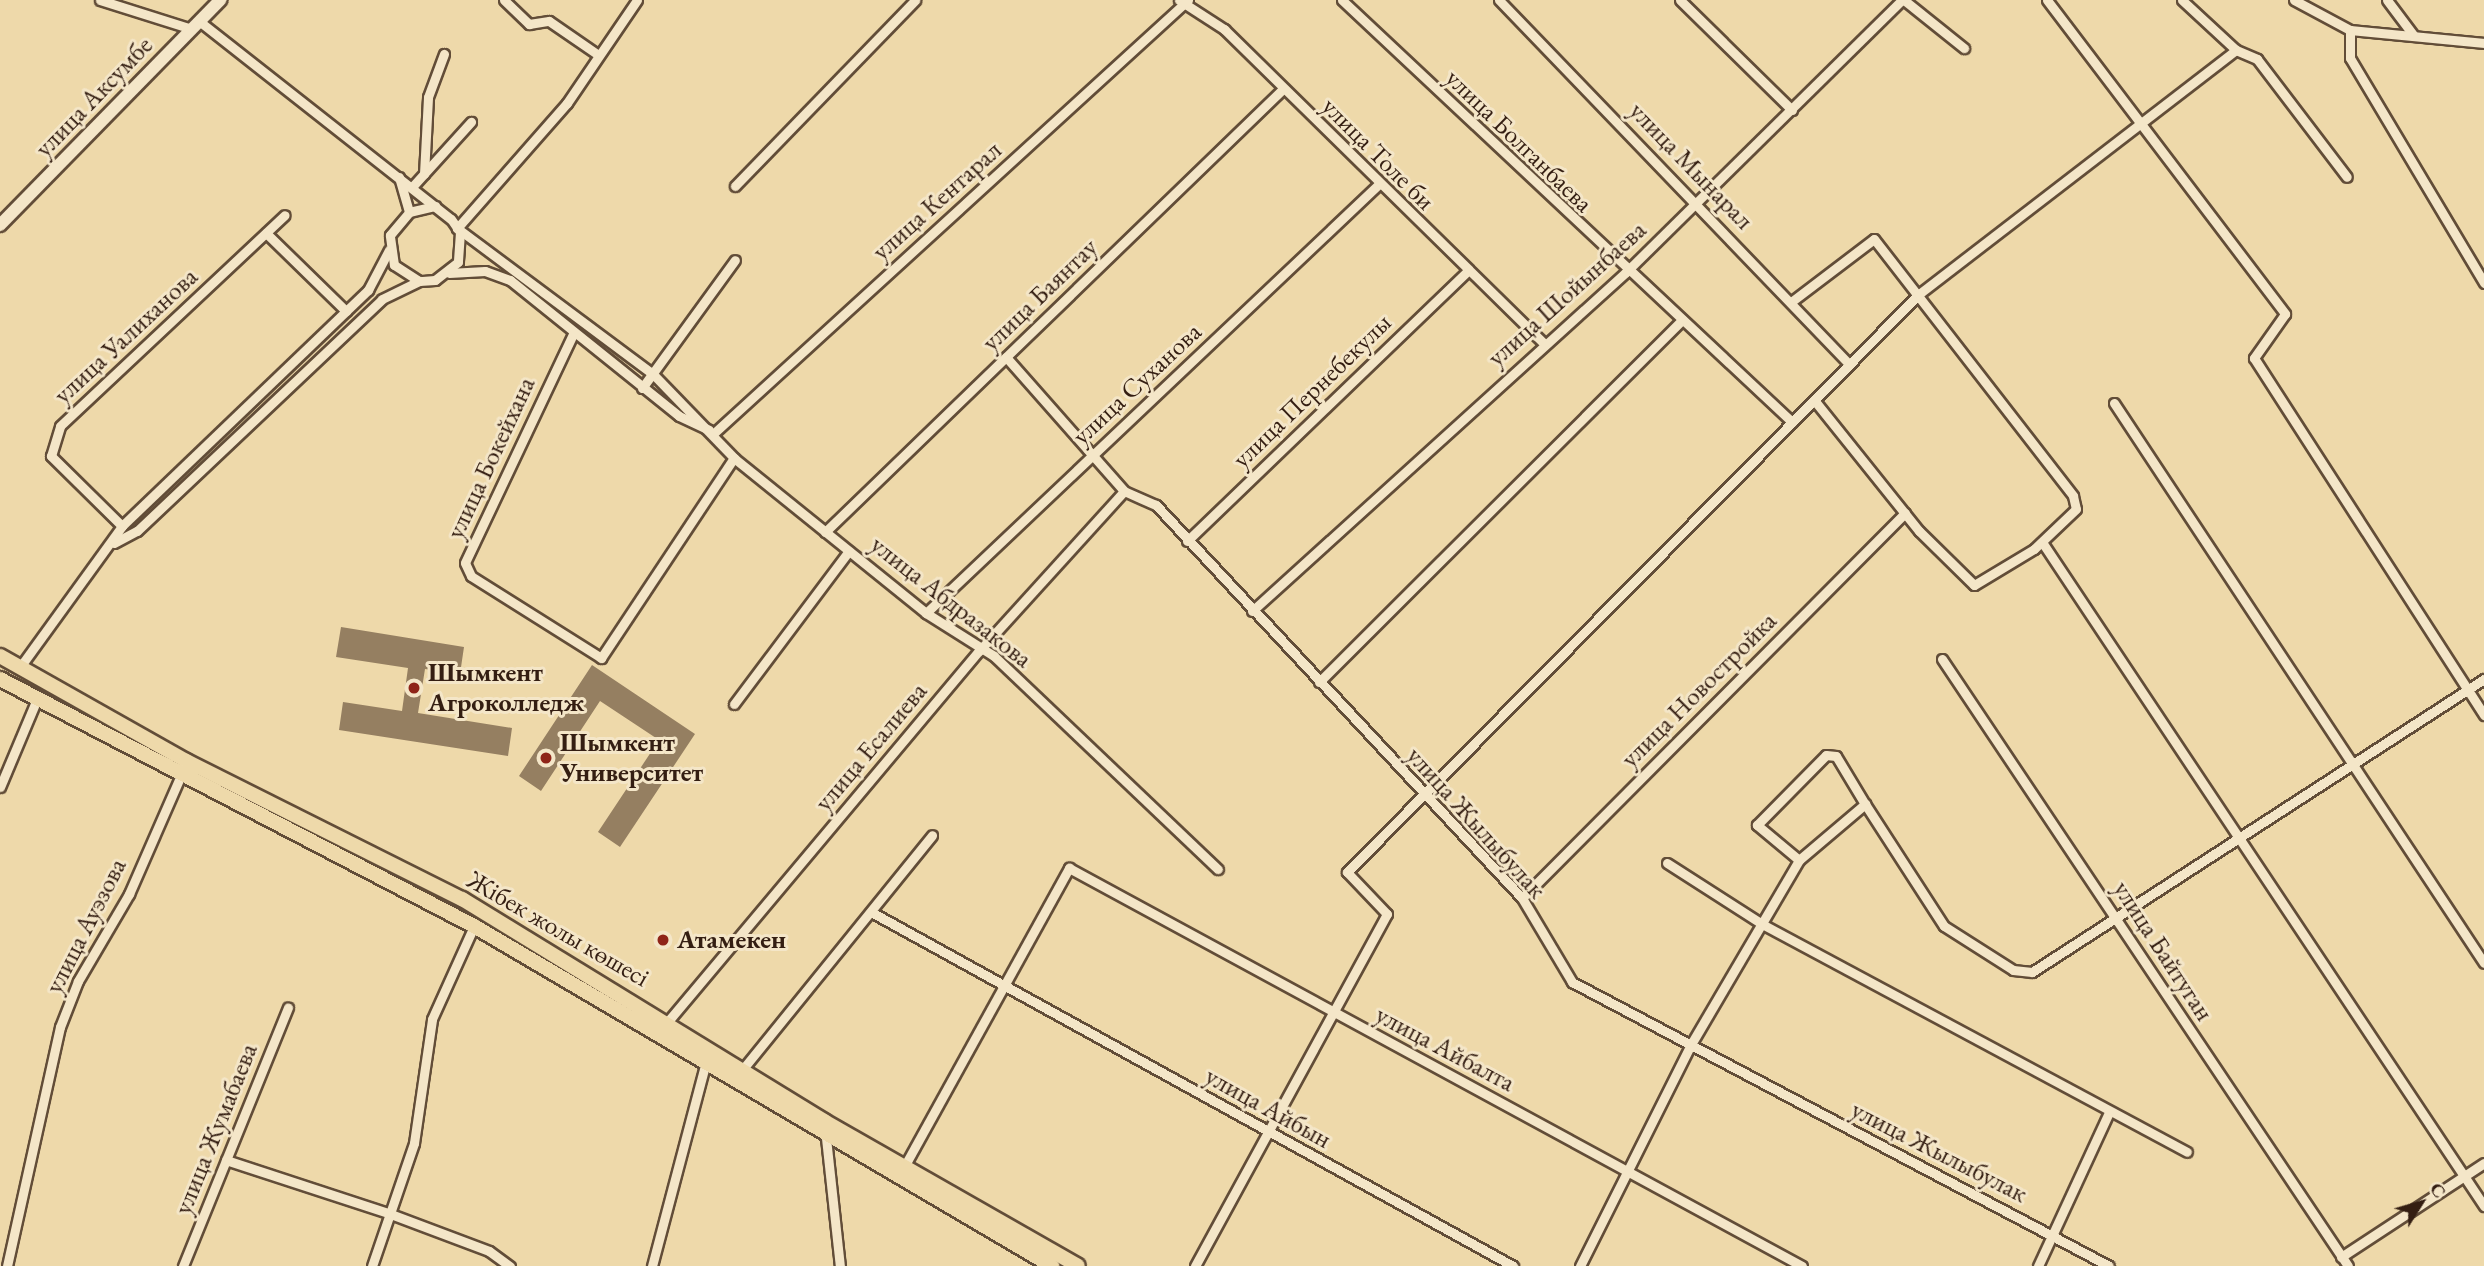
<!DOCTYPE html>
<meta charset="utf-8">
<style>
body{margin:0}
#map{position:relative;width:2484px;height:1266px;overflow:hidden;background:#eed9aa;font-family:"EB Garamond",serif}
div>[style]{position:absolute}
.building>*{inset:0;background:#957f61}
.roads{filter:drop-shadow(2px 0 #624d38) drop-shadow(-2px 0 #624d38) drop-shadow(0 2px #624d38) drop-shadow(0 -2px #624d38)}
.minor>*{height:9px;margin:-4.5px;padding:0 4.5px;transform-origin:4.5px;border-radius:4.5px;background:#f4e6c8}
.secondary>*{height:12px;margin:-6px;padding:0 6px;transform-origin:6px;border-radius:6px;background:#f4e6c8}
.primary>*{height:14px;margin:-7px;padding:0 7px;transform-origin:7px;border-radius:7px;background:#eed9aa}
.dots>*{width:19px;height:19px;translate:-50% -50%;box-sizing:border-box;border:4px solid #f4e6c8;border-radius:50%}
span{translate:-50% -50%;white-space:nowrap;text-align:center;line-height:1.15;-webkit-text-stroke:6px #f4e6c8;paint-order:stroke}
.street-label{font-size:26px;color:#341e12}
.poi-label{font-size:26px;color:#341e12;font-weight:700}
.left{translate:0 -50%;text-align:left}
.north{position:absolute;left:2386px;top:1168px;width:70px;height:70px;-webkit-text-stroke:5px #f4e6c8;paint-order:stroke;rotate:53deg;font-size:19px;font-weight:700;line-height:28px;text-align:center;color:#341e12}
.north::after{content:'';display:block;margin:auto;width:24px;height:32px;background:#341e12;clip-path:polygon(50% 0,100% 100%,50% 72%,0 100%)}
</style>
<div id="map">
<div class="building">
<i style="clip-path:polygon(341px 627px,464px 647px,460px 674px,425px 669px,418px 713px,512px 728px,508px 756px,339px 730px,343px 702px,402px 711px,408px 668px,336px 657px)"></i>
<i style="clip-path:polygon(592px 665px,695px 734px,620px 847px,598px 832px,659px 740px,600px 701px,541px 791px,519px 776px)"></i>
</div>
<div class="roads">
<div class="minor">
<i style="left:100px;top:0;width:96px;rotate:17.5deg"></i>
<i style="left:504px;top:0;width:35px;rotate:44deg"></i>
<i style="left:529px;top:24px;width:20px;rotate:-9deg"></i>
<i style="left:549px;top:21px;width:58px;rotate:34.5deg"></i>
<i style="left:637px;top:0;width:125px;rotate:124.2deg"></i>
<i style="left:567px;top:103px;width:167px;rotate:131.3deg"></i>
<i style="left:457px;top:228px;width:244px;rotate:36.7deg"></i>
<i style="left:653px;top:374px;width:117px;rotate:46deg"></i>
<i style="left:734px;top:458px;width:247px;rotate:38.9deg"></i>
<i style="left:926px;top:613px;width:80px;rotate:32.3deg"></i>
<i style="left:994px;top:656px;width:309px;rotate:43.6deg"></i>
<i style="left:1179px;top:0;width:54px;rotate:32.8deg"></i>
<i style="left:1224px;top:29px;width:449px;rotate:44.5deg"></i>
<i style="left:1342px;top:0;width:617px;rotate:43.16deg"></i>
<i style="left:1499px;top:0;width:505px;rotate:46.12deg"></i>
<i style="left:1680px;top:0;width:157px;rotate:44.5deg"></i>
<i style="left:1904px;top:0;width:77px;rotate:38.7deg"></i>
<i style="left:2047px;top:0;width:394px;rotate:52.8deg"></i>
<i style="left:2285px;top:314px;width:54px;rotate:125.2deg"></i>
<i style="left:2254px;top:358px;width:425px;rotate:57.2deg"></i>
<i style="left:2182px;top:0;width:74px;rotate:42.8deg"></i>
<i style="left:2236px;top:50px;width:23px;rotate:23deg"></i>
<i style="left:2257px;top:59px;width:148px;rotate:52.7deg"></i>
<i style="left:2294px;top:0;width:64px;rotate:28.2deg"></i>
<i style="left:2350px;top:30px;width:135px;rotate:5.5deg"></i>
<i style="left:2387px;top:0;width:45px;rotate:53.1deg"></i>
<i style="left:199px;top:21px;width:320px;rotate:38.2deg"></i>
<i style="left:451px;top:219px;width:16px;rotate:55deg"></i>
<i style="left:460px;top:232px;width:30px;rotate:94deg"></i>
<i style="left:458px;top:262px;width:29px;rotate:142deg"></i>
<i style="left:435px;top:280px;width:16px;rotate:176deg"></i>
<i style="left:419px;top:281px;width:30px;rotate:-147deg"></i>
<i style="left:394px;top:265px;width:30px;rotate:-98deg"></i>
<i style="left:390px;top:235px;width:30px;rotate:-50deg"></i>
<i style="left:409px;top:212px;width:27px;rotate:-13deg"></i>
<i style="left:2350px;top:30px;width:28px;rotate:90deg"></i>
<i style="left:2350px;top:58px;width:262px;rotate:59.2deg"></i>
<i style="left:424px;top:174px;width:77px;rotate:-87deg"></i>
<i style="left:428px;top:97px;width:46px;rotate:-69.6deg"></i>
<i style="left:399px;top:177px;width:36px;rotate:74deg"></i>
<i style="left:735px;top:186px;width:259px;rotate:-45.9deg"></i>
<i style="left:412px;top:187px;width:88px;rotate:-47.8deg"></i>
<i style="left:266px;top:233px;width:112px;rotate:44.3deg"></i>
<i style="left:449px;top:273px;width:36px;rotate:-3deg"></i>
<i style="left:485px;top:271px;width:27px;rotate:20deg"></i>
<i style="left:510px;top:280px;width:217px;rotate:38.8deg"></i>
<i style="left:679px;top:416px;width:33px;rotate:25deg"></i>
<i style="left:1791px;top:302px;width:104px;rotate:-37.2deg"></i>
<i style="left:1874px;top:239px;width:325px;rotate:52.2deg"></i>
<i style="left:2073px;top:496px;width:13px;rotate:77deg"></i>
<i style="left:2076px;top:509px;width:58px;rotate:136.4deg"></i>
<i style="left:2034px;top:549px;width:70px;rotate:149deg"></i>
<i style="left:1974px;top:585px;width:77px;rotate:-135.5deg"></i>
<i style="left:1919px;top:531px;width:168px;rotate:-128.7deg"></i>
<i style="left:574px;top:332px;width:255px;rotate:115.3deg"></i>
<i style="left:465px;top:563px;width:14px;rotate:65deg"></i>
<i style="left:471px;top:576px;width:154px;rotate:32.2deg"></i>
<i style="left:601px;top:658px;width:240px;rotate:-56.4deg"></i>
<i style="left:1006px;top:357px;width:179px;rotate:48.6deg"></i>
<i style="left:1124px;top:491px;width:35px;rotate:24deg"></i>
<i style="left:1156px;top:505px;width:537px;rotate:47.04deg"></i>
<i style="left:1522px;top:898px;width:98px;rotate:59.2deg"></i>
<i style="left:1572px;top:982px;width:607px;rotate:27.87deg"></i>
<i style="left:642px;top:388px;width:158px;rotate:-54deg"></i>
<i style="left:2114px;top:403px;width:671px;rotate:56.55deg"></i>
<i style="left:714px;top:433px;width:642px;rotate:-42.41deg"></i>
<i style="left:122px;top:526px;width:100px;rotate:-135.4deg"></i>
<i style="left:51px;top:456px;width:31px;rotate:-73deg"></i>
<i style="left:60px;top:426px;width:308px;rotate:-43.2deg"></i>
<i style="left:825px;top:532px;width:637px;rotate:-44.05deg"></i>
<i style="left:1187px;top:541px;width:388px;rotate:-43.9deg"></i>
<i style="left:2042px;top:542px;width:798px;rotate:56.35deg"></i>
<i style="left:114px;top:543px;width:26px;rotate:-28deg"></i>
<i style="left:137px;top:531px;width:337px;rotate:-43.4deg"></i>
<i style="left:382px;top:299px;width:41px;rotate:-25.9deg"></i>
<i style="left:1252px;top:611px;width:505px;rotate:-42.19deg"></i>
<i style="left:1626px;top:272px;width:388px;rotate:-44.6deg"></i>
<i style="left:926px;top:613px;width:622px;rotate:-43.44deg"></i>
<i style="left:1942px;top:659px;width:730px;rotate:56.22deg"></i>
<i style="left:20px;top:667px;width:174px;rotate:-54.1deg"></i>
<i style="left:122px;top:526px;width:341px;rotate:-43.8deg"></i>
<i style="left:368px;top:290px;width:45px;rotate:-62.3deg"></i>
<i style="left:1319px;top:682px;width:513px;rotate:-44.92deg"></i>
<i style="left:734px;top:704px;width:191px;rotate:-53.1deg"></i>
<i style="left:0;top:787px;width:95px;rotate:-67.2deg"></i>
<i style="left:1799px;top:860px;width:55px;rotate:-140.2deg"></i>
<i style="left:1757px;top:825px;width:98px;rotate:-45.4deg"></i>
<i style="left:1826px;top:755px;width:10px;rotate:6deg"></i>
<i style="left:1836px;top:756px;width:56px;rotate:58.9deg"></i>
<i style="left:1667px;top:863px;width:113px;rotate:32.7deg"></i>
<i style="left:1762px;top:924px;width:482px;rotate:28.2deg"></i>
<i style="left:1522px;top:898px;width:543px;rotate:-45.15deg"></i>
<i style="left:873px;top:913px;width:731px;rotate:28.88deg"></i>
<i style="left:664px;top:1026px;width:490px;rotate:-50deg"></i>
<i style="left:979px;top:651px;width:216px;rotate:-47.8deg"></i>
<i style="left:742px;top:1070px;width:302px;rotate:-51deg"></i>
<i style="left:826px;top:1138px;width:129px;rotate:83.8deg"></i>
<i style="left:226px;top:1160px;width:170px;rotate:18.1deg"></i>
<i style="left:388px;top:1213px;width:108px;rotate:20.6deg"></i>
<i style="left:489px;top:1251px;width:26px;rotate:36deg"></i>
<i style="left:904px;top:1167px;width:342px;rotate:-61.1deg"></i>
<i style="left:1069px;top:868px;width:834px;rotate:28.5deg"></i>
<i style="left:2341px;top:1257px;width:171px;rotate:-33.3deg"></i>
<i style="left:7px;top:1266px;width:245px;rotate:-77.5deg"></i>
<i style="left:60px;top:1027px;width:49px;rotate:-68.6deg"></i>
<i style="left:78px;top:981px;width:101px;rotate:-59.6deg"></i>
<i style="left:129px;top:894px;width:130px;rotate:-66.4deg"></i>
<i style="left:183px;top:1266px;width:279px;rotate:-67.9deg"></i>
<i style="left:372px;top:1266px;width:130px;rotate:-71.1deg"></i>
<i style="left:414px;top:1143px;width:125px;rotate:-81.7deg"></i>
<i style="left:432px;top:1019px;width:102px;rotate:-65.7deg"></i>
<i style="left:652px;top:1266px;width:207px;rotate:-75.2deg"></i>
<i style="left:1195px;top:1266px;width:401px;rotate:-61.4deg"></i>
<i style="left:1387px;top:914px;width:58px;rotate:-133.6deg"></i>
<i style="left:1347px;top:872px;width:813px;rotate:-45.3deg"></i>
<i style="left:1919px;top:294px;width:400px;rotate:-37.6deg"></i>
<i style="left:1580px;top:1266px;width:246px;rotate:-63.4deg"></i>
<i style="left:1690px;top:1046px;width:216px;rotate:-59.6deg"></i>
<i style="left:1799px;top:860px;width:87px;rotate:-40.3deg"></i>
<i style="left:1865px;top:804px;width:145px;rotate:57.1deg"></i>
<i style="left:1944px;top:926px;width:82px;rotate:32.5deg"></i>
<i style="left:2013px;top:970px;width:19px;rotate:6deg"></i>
<i style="left:2032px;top:972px;width:539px;rotate:-32.95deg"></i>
<i style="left:2038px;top:1266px;width:170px;rotate:-65.2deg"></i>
</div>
<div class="secondary">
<i style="left:0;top:225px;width:315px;rotate:-45.6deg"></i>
</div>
<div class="primary">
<i style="left:0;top:656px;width:214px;rotate:29.4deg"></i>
<i style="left:186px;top:761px;width:309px;rotate:26.6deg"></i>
<i style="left:462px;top:899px;width:425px;rotate:31.5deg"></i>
<i style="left:824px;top:1121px;width:292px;rotate:29.7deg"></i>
<i style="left:0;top:679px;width:534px;rotate:27.52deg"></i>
<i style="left:474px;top:926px;width:671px;rotate:30.47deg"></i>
</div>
</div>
<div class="dots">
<i style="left:414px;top:688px;background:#8f2418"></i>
<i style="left:546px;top:758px;background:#8f2418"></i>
<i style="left:663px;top:940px;background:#8f2418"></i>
</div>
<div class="street-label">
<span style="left:94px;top:97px;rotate:-46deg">улица Аксумбе</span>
<span style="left:1519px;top:141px;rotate:44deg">улица Болганбаева</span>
<span style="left:1378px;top:154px;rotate:45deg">улица Толе би</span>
<span style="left:1691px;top:166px;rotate:46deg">улица Мынарал</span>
<span style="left:937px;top:201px;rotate:-42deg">улица Кентарал</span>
<span style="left:1567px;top:294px;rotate:-42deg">улица Шойынбаева</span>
<span style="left:1040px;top:295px;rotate:-44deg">улица Баянтау</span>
<span style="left:126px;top:336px;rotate:-43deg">улица Уалиханова</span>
<span style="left:1137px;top:384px;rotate:-43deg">улица Суханова</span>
<span style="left:1312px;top:391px;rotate:-44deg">улица Пернебекулы</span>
<span style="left:491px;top:458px;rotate:-65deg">улица Бокейхана</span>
<span style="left:951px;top:602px;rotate:38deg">улица Абдразакова</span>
<span style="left:1699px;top:690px;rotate:-45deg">улица Новостройка</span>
<span style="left:871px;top:747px;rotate:-50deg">улица Есалиева</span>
<span style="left:1476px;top:823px;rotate:48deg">улица Жылыбулак</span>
<span style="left:86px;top:926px;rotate:-63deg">улица Ауэзова</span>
<span style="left:558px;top:929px;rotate:30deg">Жібек жолы көшесі</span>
<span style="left:2163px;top:951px;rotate:57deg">улица Байтуган</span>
<span style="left:1445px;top:1049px;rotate:28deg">улица Айбалта</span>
<span style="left:1268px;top:1108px;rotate:29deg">улица Айбын</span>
<span style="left:216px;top:1129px;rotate:-68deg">улица Жумабаева</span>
<span style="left:1939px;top:1152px;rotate:27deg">улица Жылыбулак</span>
</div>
<div class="poi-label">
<span class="left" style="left:428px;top:688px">Шымкент<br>Агроколледж</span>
<span class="left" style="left:560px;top:758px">Шымкент<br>Университет</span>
<span class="left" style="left:677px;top:940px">Атамекен</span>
</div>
<div class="north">С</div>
</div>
